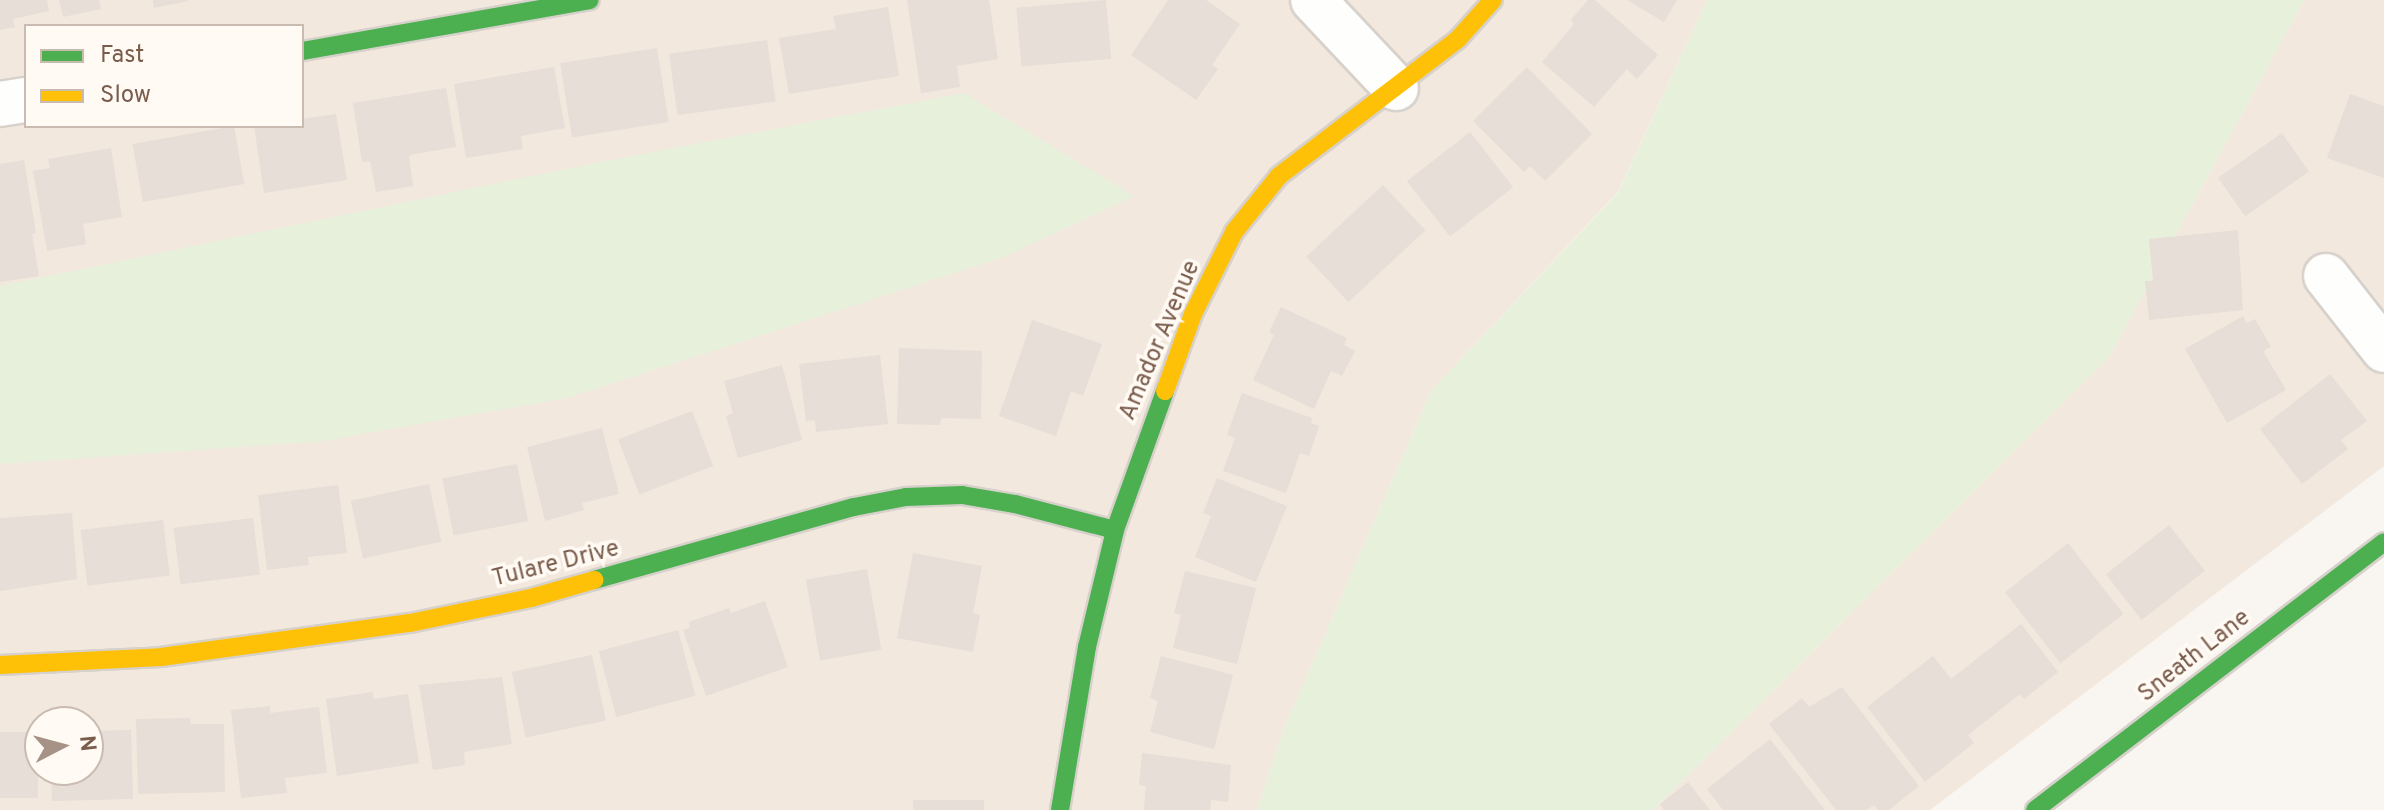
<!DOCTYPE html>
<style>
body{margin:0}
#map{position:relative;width:2384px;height:810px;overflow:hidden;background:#f9f5f0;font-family:Overpass,sans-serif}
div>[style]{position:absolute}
.residential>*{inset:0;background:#f2e8de}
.green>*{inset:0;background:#e7f0db}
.building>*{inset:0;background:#e6ded7;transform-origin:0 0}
.roads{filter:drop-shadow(2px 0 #d7d1cb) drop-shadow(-2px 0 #d7d1cb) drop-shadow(0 2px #d7d1cb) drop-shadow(0 -2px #d7d1cb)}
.street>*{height:44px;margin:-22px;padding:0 22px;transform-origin:22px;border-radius:22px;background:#fefefd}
.fast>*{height:18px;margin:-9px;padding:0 9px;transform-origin:9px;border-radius:9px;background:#4caf50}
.slow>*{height:18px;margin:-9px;padding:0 9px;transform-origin:9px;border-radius:9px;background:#ffc107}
span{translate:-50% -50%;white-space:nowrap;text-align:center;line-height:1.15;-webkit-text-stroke:7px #fffaf3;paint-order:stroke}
.street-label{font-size:24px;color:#7a5c4d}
.legend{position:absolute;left:24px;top:24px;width:280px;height:104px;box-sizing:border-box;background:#fffaf3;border:2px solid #cabbb1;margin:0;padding:10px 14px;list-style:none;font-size:24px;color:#7a5c4d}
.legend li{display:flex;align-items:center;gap:16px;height:40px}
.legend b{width:40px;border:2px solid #cabbb1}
.north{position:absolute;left:24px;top:706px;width:80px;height:80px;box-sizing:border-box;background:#fffaf3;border:2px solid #cabbb1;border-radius:50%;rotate:84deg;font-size:22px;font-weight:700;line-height:32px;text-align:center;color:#7a5c4d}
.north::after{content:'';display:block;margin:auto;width:28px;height:36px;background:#a69286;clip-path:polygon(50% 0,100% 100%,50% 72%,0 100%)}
</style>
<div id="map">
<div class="residential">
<i style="clip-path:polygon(evenodd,0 0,1707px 0,1618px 192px,1431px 391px,1284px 729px,1257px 810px,0 810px,0 0,26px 26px,302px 26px,302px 126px,26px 126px,26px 26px,0 0,40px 722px,88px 722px,88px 770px,40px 770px,40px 722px)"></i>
<i style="clip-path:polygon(2304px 0,2384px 0,2384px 466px,1930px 810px,1653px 810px,2109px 357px)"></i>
</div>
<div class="green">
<i style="clip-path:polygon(1707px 0,2304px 0,2109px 357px,1653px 810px,1257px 810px,1284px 729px,1431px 391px,1618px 193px)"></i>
<i style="clip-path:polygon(964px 93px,1134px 196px,1004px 257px,567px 398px,323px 441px,0 464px,0 286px,600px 162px)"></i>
</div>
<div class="building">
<i style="clip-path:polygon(0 0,47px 0,49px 11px,13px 19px,15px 27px,0 30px)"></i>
<i style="clip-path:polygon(59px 0,99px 0,101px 9px,63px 17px)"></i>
<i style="clip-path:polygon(153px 0,188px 0,188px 1px,154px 8px)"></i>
<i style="clip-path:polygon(907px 0,989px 0,998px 59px,957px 66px,960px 87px,921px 93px)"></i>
<i style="left:1106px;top:0;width:59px;height:90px;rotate:85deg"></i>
<i style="clip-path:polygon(1168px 0,1206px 0,1240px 24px,1212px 65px,1218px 69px,1196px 100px,1131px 55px)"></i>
<i style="clip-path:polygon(1588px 0,1595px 0,1658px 55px,1637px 79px,1627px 69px,1594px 107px,1542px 62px,1574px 24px,1571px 20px)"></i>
<i style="clip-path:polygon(1627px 0,1677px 0,1664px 22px)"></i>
<i style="clip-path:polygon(888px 7px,899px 76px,789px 94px,779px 38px,836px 29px,833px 16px)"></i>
<i style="left:767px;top:40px;width:62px;height:99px;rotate:82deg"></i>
<i style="left:657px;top:48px;width:75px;height:98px;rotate:81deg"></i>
<i style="clip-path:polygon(554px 67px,565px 128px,521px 136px,523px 149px,466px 158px,454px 84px)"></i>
<i style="clip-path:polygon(1527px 67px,1592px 134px,1545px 181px,1530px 166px,1524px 172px,1473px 121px)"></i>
<i style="clip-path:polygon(446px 88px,456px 147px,409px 155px,413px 186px,376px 192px,370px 161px,362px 162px,353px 103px)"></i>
<i style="clip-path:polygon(2350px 94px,2384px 106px,2384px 178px,2327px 158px)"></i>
<i style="clip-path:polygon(336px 114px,347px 180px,264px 193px,254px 126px,302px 126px,302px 119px)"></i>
<i style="left:234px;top:126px;width:59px;height:103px;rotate:80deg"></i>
<i style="left:1470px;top:132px;width:70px;height:80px;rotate:52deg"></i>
<i style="left:2282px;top:133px;width:47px;height:78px;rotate:55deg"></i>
<i style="clip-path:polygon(111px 148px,122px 217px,83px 224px,86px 244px,47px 251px,33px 171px,50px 168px,48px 159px)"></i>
<i style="clip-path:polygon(24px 160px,36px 233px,32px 234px,39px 276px,0 282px,0 164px)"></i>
<i style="left:1383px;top:185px;width:62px;height:105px;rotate:47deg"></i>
<i style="clip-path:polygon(2238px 230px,2243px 310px,2149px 320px,2145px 281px,2153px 281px,2149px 239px)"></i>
<i style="clip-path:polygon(1281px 307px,1347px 338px,1344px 345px,1355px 351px,1342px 376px,1331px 371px,1314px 409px,1253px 380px,1274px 335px,1269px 332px)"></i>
<i style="clip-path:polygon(2243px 316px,2247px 323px,2255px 319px,2271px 347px,2263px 351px,2286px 390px,2227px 423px,2185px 349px)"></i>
<i style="clip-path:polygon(1032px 320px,1102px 344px,1083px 396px,1071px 391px,1056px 436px,999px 416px)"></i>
<i style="clip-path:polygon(899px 348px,982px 351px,981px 419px,941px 418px,940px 425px,897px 424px)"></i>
<i style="clip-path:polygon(880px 355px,888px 424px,816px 432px,815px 420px,806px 421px,799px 364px)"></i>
<i style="clip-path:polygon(782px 365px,802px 440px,738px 458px,726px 416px,733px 413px,724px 381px)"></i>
<i style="clip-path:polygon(2330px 374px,2367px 421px,2341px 440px,2348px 449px,2302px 484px,2260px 429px)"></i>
<i style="clip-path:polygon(1242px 393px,1312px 418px,1311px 423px,1319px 426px,1309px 456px,1300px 453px,1286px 493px,1223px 471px,1235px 438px,1227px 435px)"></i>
<i style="left:692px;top:411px;width:59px;height:79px;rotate:69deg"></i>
<i style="clip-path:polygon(602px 428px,619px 494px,582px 503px,584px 510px,545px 521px,527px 447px)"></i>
<i style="left:517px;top:464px;width:58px;height:76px;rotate:79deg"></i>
<i style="clip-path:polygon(1217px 478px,1287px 506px,1256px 582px,1195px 557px,1211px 516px,1203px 513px)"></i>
<i style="left:429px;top:484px;width:59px;height:80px;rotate:78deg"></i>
<i style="clip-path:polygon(338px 485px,347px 553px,308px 557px,309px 565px,267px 570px,258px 495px)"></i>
<i style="clip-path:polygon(72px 513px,77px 579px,0 591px,0 518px)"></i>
<i style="left:253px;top:518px;width:57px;height:80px;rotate:83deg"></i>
<i style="left:163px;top:520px;width:56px;height:83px;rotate:83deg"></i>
<i style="left:2169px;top:525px;width:58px;height:80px;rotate:52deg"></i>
<i style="left:2068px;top:543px;width:90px;height:80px;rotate:52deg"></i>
<i style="clip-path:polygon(913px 553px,982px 566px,973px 613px,980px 615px,973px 652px,897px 638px)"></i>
<i style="left:867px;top:569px;width:82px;height:62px;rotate:80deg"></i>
<i style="clip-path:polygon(1185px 571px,1256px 588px,1237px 664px,1173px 648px,1181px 615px,1174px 613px)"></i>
<i style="clip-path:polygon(765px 601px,788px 667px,706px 696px,683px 630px,690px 628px,689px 622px,729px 608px,731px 613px)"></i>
<i style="clip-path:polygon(2021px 624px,2058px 672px,2024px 699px,2020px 694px,1968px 735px,1974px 743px,1925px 782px,1867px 707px,1933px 656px,1951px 679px)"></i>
<i style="left:678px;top:630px;width:68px;height:82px;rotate:75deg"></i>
<i style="left:592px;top:655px;width:67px;height:82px;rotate:78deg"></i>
<i style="clip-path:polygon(1161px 656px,1233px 675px,1214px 749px,1150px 732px,1158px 701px,1150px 698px)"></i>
<i style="clip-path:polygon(502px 677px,512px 744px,464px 752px,465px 765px,433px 770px,419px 685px)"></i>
<i style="clip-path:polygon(1842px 687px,1919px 786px,1889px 810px,1878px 810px,1874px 805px,1867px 810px,1836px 810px,1769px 724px,1802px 698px,1809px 707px)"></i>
<i style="clip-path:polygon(373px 692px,373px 699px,408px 694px,419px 763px,337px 776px,326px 699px)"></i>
<i style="clip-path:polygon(270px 706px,270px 713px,319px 707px,327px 773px,285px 778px,287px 793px,241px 798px,231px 710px)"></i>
<i style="clip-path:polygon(190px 718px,191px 724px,224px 724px,225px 792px,138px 794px,136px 719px)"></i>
<i style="clip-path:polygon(88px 725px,95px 725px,95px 731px,131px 730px,133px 799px,52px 801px,51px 770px,88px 770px)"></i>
<i style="left:0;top:732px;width:38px;height:66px"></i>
<i style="clip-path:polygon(1770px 739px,1825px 810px,1723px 810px,1707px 789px)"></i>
<i style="clip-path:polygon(1142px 753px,1231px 765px,1228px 802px,1211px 800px,1210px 810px,1144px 810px,1146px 786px,1139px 785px)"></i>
<i style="clip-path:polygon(1688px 782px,1710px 810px,1664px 810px,1660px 804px)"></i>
<i style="left:913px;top:800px;width:71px;height:10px"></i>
</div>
<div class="roads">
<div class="street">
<i style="left:1313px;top:0;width:121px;rotate:46.7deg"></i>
<i style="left:0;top:104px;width:26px;rotate:-9deg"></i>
<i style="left:2326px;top:276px;width:94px;rotate:51.9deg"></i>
</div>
<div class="fast">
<i style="left:302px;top:51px;width:292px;rotate:-10deg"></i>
<i style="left:594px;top:580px;width:270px;rotate:-15.7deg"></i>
<i style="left:854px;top:507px;width:53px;rotate:-10.9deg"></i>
<i style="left:906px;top:497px;width:56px;rotate:-2deg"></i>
<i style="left:962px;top:495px;width:54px;rotate:9.6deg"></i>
<i style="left:1015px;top:504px;width:103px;rotate:14.6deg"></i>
<i style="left:1060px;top:810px;width:165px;rotate:-80.6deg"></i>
<i style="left:1087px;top:647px;width:120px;rotate:-76.5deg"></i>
<i style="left:1115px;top:530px;width:148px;rotate:-70.2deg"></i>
<i style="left:2035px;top:810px;width:440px;rotate:-37.5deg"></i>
</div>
<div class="slow">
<i style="left:1165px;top:391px;width:82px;rotate:-70deg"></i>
<i style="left:1193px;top:314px;width:92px;rotate:-63.4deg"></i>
<i style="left:1234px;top:232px;width:72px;rotate:-51.2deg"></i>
<i style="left:1279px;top:176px;width:225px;rotate:-37.4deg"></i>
<i style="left:1458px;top:39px;width:52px;rotate:-48.1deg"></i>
<i style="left:0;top:665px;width:161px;rotate:-2.8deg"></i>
<i style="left:161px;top:657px;width:251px;rotate:-7.8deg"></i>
<i style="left:410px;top:623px;width:124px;rotate:-11.7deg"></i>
<i style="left:531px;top:598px;width:66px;rotate:-15.9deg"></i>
</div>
</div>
<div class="street-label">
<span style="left:1161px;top:341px;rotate:-67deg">Amador Avenue</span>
<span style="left:556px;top:565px;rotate:-14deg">Tulare Drive</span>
<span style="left:2195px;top:657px;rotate:-38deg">Sneath Lane</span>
</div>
<ul class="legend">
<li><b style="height:10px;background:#4caf50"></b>Fast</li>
<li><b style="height:10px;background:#ffc107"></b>Slow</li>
</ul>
<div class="north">N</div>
</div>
